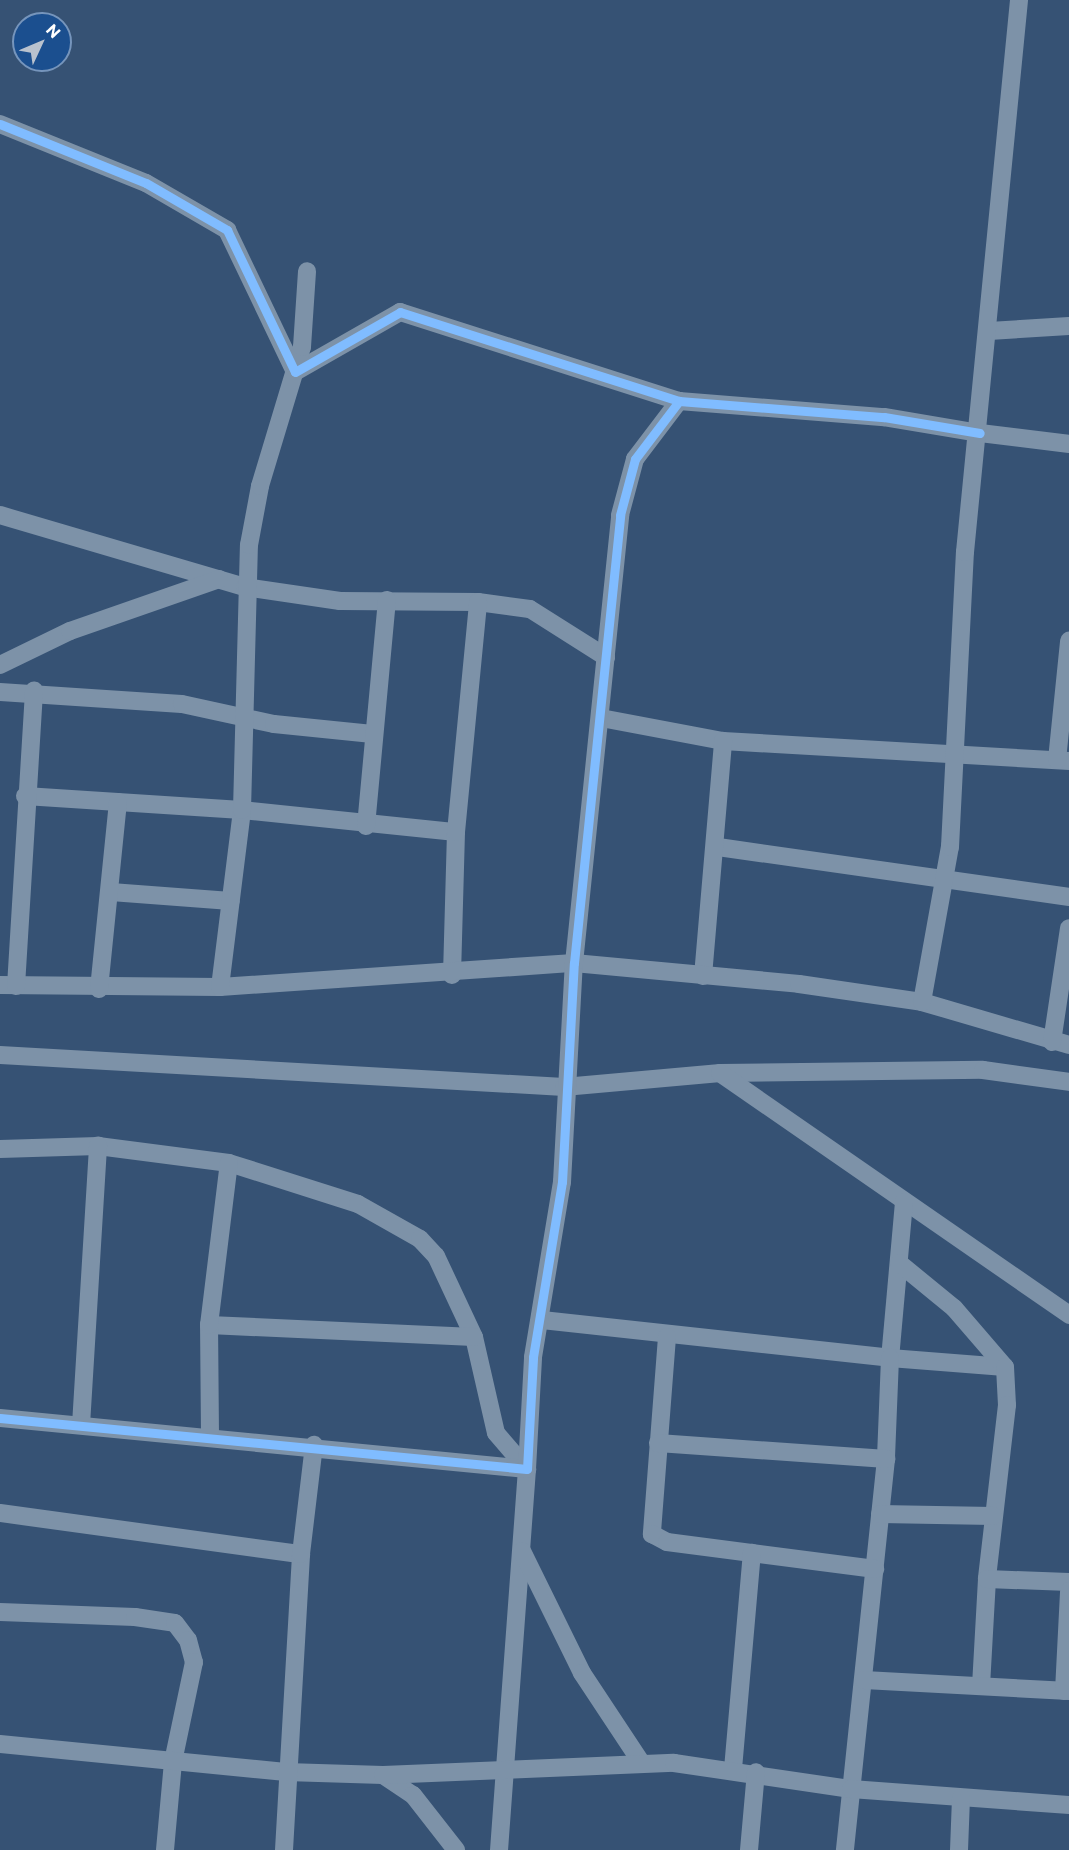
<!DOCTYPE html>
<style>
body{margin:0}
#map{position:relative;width:1069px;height:1850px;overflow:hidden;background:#365274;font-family:Commissioner,sans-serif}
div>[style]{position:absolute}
.minor>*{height:18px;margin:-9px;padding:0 9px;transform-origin:9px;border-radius:9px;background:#7d92a8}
.cycleway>*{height:9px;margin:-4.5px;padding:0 4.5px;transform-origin:4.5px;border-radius:4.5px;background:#80bcff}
span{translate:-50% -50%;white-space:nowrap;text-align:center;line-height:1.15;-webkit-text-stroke:6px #1b4f8f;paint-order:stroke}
.north{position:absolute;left:12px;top:12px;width:60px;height:60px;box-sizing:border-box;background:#1b4f8f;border:2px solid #7695bc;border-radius:50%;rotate:46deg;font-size:16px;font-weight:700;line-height:24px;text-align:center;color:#fff}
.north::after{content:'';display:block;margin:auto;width:21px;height:27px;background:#b9c2ce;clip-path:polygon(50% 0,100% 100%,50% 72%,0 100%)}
</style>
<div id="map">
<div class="minor">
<i style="left:0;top:124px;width:157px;rotate:22deg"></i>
<i style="left:146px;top:183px;width:94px;rotate:30.1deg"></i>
<i style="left:227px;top:230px;width:157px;rotate:64.4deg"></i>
<i style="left:295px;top:372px;width:121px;rotate:-29.7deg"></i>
<i style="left:400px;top:312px;width:293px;rotate:17.7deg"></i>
<i style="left:679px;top:401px;width:206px;rotate:4.5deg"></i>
<i style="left:884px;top:417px;width:97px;rotate:9.5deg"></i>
<i style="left:989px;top:331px;width:80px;rotate:-3.6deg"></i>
<i style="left:980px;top:433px;width:90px;rotate:7deg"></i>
<i style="left:0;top:515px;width:255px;rotate:16.4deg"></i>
<i style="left:245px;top:587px;width:96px;rotate:8.4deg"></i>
<i style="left:340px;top:601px;width:138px;rotate:0.4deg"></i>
<i style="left:478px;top:602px;width:52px;rotate:7.7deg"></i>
<i style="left:530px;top:609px;width:90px;rotate:32.3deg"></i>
<i style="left:0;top:665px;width:78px;rotate:-25.9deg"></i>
<i style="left:70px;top:631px;width:158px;rotate:-19.2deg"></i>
<i style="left:0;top:692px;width:182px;rotate:3.8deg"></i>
<i style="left:182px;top:704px;width:94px;rotate:12.3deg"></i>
<i style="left:274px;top:724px;width:99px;rotate:5.8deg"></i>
<i style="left:601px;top:718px;width:124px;rotate:10.7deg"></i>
<i style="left:723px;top:741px;width:347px;rotate:3.3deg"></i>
<i style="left:1057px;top:760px;width:120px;rotate:-84.2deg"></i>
<i style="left:25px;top:796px;width:217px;rotate:3.7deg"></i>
<i style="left:242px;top:810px;width:215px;rotate:5.9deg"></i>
<i style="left:366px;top:826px;width:227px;rotate:-84.7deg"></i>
<i style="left:718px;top:847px;width:355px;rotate:8.1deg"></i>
<i style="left:111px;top:892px;width:120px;rotate:4.3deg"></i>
<i style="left:452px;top:975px;width:143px;rotate:-88.4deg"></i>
<i style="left:456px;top:832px;width:231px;rotate:-84.5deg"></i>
<i style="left:703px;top:976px;width:236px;rotate:-85.1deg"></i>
<i style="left:0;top:985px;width:220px;rotate:0.5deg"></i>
<i style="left:220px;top:987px;width:355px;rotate:-3.9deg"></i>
<i style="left:574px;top:963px;width:226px;rotate:5.3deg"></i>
<i style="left:799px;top:984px;width:124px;rotate:8.3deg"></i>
<i style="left:922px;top:1002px;width:153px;rotate:16.3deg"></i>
<i style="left:16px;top:986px;width:296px;rotate:-86.5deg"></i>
<i style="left:220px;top:987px;width:178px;rotate:-82.9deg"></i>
<i style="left:242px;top:810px;width:265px;rotate:-88.5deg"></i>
<i style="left:249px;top:545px;width:60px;rotate:-79.4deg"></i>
<i style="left:260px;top:486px;width:145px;rotate:-73.2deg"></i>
<i style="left:302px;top:347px;width:76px;rotate:-86.2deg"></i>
<i style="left:99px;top:989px;width:188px;rotate:-84.2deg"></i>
<i style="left:922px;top:1002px;width:158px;rotate:-79.8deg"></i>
<i style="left:950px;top:847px;width:295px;rotate:-87.1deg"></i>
<i style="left:965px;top:552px;width:555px;rotate:-84.41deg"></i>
<i style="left:1052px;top:1042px;width:115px;rotate:-81.5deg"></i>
<i style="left:0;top:1055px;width:565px;rotate:3.25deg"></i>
<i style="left:564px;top:1087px;width:157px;rotate:-5.1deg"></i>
<i style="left:720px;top:1073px;width:263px;rotate:-0.7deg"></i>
<i style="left:983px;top:1070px;width:87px;rotate:7.9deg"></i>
<i style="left:720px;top:1073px;width:425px;rotate:34.7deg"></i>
<i style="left:0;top:1149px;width:98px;rotate:-1.8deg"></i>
<i style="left:98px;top:1146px;width:132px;rotate:7.4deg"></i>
<i style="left:229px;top:1163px;width:135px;rotate:17.6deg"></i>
<i style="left:358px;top:1204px;width:71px;rotate:29.4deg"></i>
<i style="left:420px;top:1239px;width:23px;rotate:47deg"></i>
<i style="left:436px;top:1256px;width:89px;rotate:64.9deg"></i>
<i style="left:474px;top:1337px;width:98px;rotate:77.1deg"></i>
<i style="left:496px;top:1433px;width:48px;rotate:49.3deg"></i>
<i style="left:527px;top:1469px;width:382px;rotate:94.2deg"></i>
<i style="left:904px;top:1202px;width:157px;rotate:95.1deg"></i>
<i style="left:890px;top:1358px;width:115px;rotate:4.5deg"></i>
<i style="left:899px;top:1263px;width:71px;rotate:39.3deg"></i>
<i style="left:954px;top:1308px;width:78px;rotate:49.2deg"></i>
<i style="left:1005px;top:1367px;width:38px;rotate:87deg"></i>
<i style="left:1007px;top:1405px;width:175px;rotate:96.6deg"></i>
<i style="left:987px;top:1579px;width:107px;rotate:93.2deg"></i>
<i style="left:542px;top:1320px;width:350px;rotate:6.2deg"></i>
<i style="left:890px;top:1358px;width:101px;rotate:92.3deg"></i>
<i style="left:886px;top:1459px;width:393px;rotate:96deg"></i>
<i style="left:209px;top:1325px;width:265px;rotate:2.6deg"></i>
<i style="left:667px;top:1337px;width:198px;rotate:94.4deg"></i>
<i style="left:652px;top:1534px;width:17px;rotate:28deg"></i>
<i style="left:667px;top:1542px;width:210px;rotate:7.4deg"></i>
<i style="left:0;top:1418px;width:529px;rotate:5.53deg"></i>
<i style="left:527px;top:1469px;width:112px;rotate:-86.9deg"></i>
<i style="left:533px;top:1357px;width:177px;rotate:-80.6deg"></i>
<i style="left:562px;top:1182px;width:219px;rotate:-86.9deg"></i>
<i style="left:574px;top:963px;width:450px;rotate:-84.1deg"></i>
<i style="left:620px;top:515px;width:58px;rotate:-75deg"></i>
<i style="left:635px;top:459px;width:73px;rotate:-52.8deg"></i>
<i style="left:81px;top:1425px;width:280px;rotate:-86.5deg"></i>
<i style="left:210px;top:1436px;width:111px;rotate:-90.5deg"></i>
<i style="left:209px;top:1325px;width:163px;rotate:-83deg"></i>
<i style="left:658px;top:1443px;width:229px;rotate:4deg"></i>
<i style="left:0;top:1513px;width:304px;rotate:7.8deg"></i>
<i style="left:880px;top:1514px;width:113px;rotate:1deg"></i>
<i style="left:522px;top:1551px;width:136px;rotate:63.8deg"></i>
<i style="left:582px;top:1673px;width:107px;rotate:56.5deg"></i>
<i style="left:987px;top:1579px;width:82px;rotate:2.1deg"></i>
<i style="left:0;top:1612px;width:135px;rotate:2.1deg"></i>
<i style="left:135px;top:1617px;width:40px;rotate:8.5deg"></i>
<i style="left:175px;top:1623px;width:21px;rotate:53deg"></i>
<i style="left:188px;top:1640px;width:23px;rotate:75deg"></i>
<i style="left:194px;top:1662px;width:102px;rotate:101.9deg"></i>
<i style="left:173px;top:1762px;width:88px;rotate:95.2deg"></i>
<i style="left:864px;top:1680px;width:205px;rotate:3.1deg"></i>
<i style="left:1064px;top:1691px;width:100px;rotate:-87.1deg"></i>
<i style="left:0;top:1744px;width:287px;rotate:5.6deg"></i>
<i style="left:286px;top:1772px;width:97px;rotate:1.8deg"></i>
<i style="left:383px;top:1775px;width:36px;rotate:34deg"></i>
<i style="left:413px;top:1795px;width:70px;rotate:52deg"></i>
<i style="left:733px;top:1769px;width:217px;rotate:-85deg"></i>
<i style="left:383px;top:1775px;width:291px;rotate:-2.4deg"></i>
<i style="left:674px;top:1763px;width:179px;rotate:8.4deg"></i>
<i style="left:851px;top:1789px;width:219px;rotate:4.2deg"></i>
<i style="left:284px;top:1850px;width:296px;rotate:-86.7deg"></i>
<i style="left:301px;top:1554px;width:110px;rotate:-83.2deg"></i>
<i style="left:749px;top:1850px;width:78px;rotate:-84.9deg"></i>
<i style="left:959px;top:1850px;width:52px;rotate:-87.8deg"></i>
</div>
<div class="cycleway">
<i style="left:0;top:124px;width:157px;rotate:22deg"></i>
<i style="left:146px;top:183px;width:94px;rotate:30.1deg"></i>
<i style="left:227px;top:230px;width:157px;rotate:64.4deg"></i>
<i style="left:295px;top:372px;width:121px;rotate:-29.7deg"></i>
<i style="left:400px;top:312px;width:293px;rotate:17.7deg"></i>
<i style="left:679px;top:401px;width:206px;rotate:4.5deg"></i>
<i style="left:884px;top:417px;width:97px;rotate:9.5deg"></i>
<i style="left:0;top:1418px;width:529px;rotate:5.53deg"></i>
<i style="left:527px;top:1469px;width:112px;rotate:-86.9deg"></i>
<i style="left:533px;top:1357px;width:177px;rotate:-80.6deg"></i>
<i style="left:562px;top:1182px;width:219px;rotate:-86.9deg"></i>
<i style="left:574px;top:963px;width:450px;rotate:-84.1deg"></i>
<i style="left:620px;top:515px;width:58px;rotate:-75deg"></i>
<i style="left:635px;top:459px;width:73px;rotate:-52.8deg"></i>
</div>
<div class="north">N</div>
</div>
